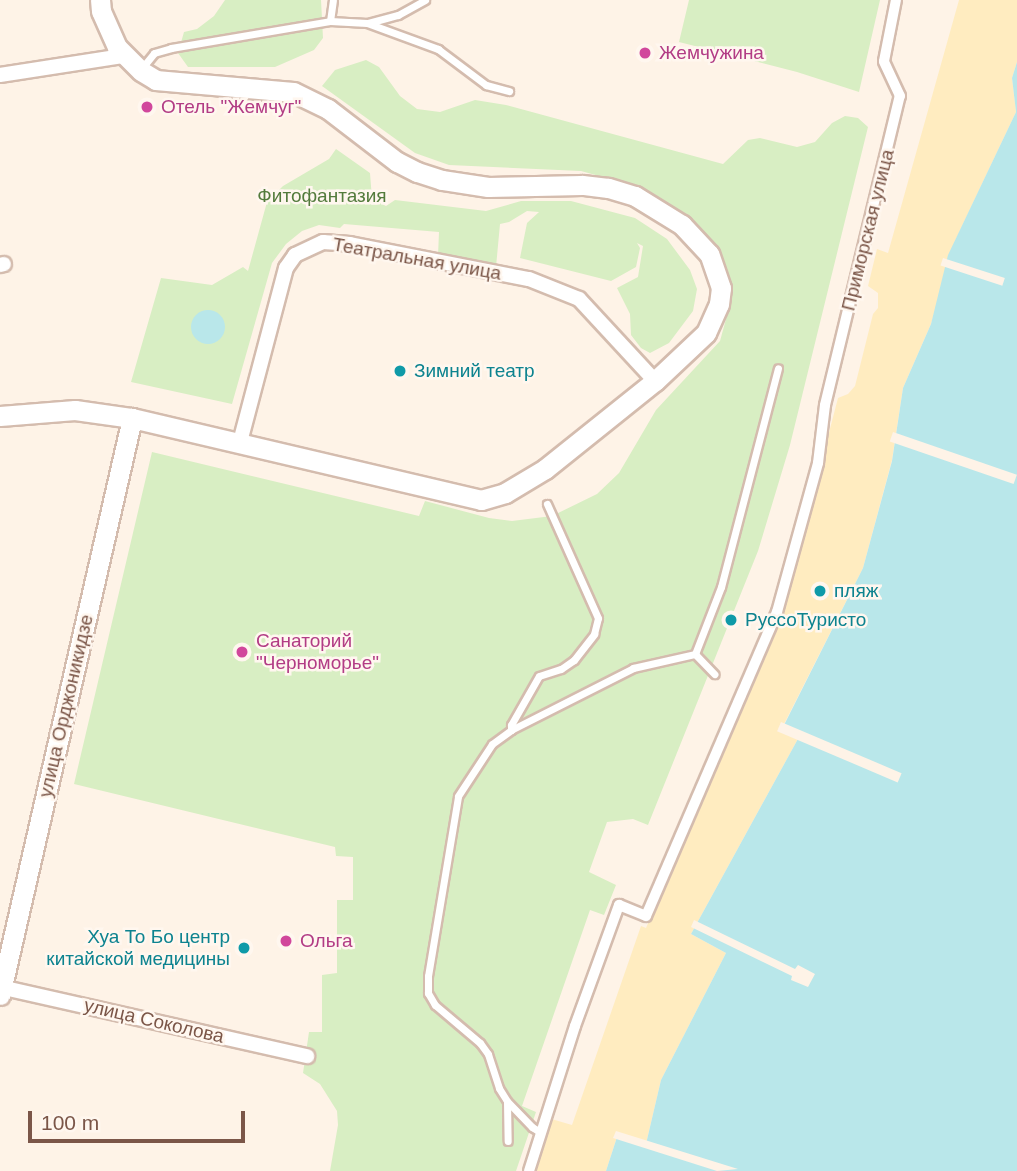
<!DOCTYPE html>
<meta charset="utf-8">
<style>
body{margin:0}
#map{position:relative;width:1017px;height:1171px;overflow:hidden;background:#fef3e7;font-family:Helvetica,sans-serif}
div>[style]{position:absolute}
.green>*{inset:0;background:#d8eec3}
.sand>*{inset:0;background:#ffecc0}
.water>*{inset:0;background:#b9e7ea}
.round{border-radius:50%}
.pier>*{inset:0;background:#fef3e7;transform-origin:0 0}
.roads{filter:drop-shadow(2px 0 #d4bcae) drop-shadow(-2px 0 #d4bcae) drop-shadow(0 2px #d4bcae) drop-shadow(0 -2px #d4bcae)}
.service>*{height:7px;margin:-3.5px;padding:0 3.5px;transform-origin:3.5px;border-radius:3.5px;background:#fff}
.pedestrian>*{height:10px;margin:-5px;padding:0 5px;transform-origin:5px;border-radius:5px;background:#fff}
.minor>*{height:14px;margin:-7px;padding:0 7px;transform-origin:7px;border-radius:7px;background:#fff}
.secondary>*{height:19px;margin:-9.5px;padding:0 9.5px;transform-origin:9.5px;border-radius:9.5px;background:#fff}
.dots>*{width:19px;height:19px;translate:-50% -50%;box-sizing:border-box;border:4px solid #fff7ef;border-radius:50%}
span{translate:-50% -50%;white-space:nowrap;text-align:center;line-height:1.15;-webkit-text-stroke:5px #fff7ef;paint-order:stroke}
.hotel-label{font-size:19px;color:#b23c85}
.left{translate:0 -50%;text-align:left}
.park-label{font-size:19px;color:#537b3c}
.street-label{font-size:19px;color:#7b5648}
.culture-label{font-size:19px;color:#0d838f}
.right{translate:-100% -50%;text-align:right}
.scale{position:absolute;left:28px;top:1111px;width:217px;height:32px;box-sizing:border-box;border:4px solid #7b5648;border-top:0;padding-left:9px;font-size:21px;line-height:24px;white-space:nowrap;color:#7b5648;-webkit-text-stroke:5px #fff7ef;paint-order:stroke}
</style>
<div id="map">
<div class="green">
<i style="clip-path:polygon(225px 0,321px 0,323px 38px,314px 50px,275px 67px,188px 67px,178px 53px,184px 32px,197px 29px,214px 16px)"></i>
<i style="clip-path:polygon(689px 0,880px 0,859px 92px,797px 72px,679px 42px)"></i>
<i style="clip-path:polygon(366px 60px,379px 67px,400px 96px,417px 109px,440px 112px,475px 100px,506px 105px,723px 164px,748px 140px,760px 138px,797px 147px,815px 142px,832px 123px,845px 116px,858px 118px,868px 127px,790px 445px,758px 551px,648px 825px,633px 819px,607px 822px,589px 872px,616px 885px,604px 915px,590px 910px,522px 1106px,536px 1112px,516px 1171px,330px 1171px,338px 1125px,337px 1111px,320px 1084px,303px 1073px,309px 1032px,322px 1032px,322px 975px,337px 973px,337px 900px,353px 900px,353px 857px,336px 856px,335px 847px,74px 784px,152px 452px,419px 516px,425px 501px,489px 518px,512px 521px,552px 516px,597px 494px,619px 473px,656px 410px,720px 341px,729px 308px,730px 281px,719px 249px,689px 218px,639px 187px,581px 171px,449px 165px,415px 153px,322px 86px,335px 70px)"></i>
<i style="clip-path:polygon(336px 149px,370px 173px,372px 199px,386px 206px,395px 200px,486px 211px,521px 201px,571px 201px,635px 218px,667px 239px,690px 270px,697px 289px,693px 311px,669px 343px,650px 353px,641px 348px,631px 335px,630px 314px,617px 288px,638px 277px,643px 246px,637px 243px,640px 248px,636px 267px,611px 281px,520px 258px,527px 223px,539px 212px,527px 211px,509px 222px,500px 224px,496px 267px,438px 256px,439px 232px,344px 224px,340px 228px,319px 225px,302px 231px,286px 244px,272px 263px,232px 404px,131px 382px,161px 278px,212px 285px,243px 267px,248px 271px,267px 202px,283px 186px,329px 159px)"></i>
</div>
<div class="sand">
<i style="clip-path:polygon(959px 0,1017px 0,1017px 62px,1012px 78px,1016px 112px,955px 241px,931px 324px,903px 388px,892px 460px,863px 568px,782px 728px,799px 737px,691px 934px,726px 953px,661px 1080px,646px 1144px,618px 1134px,606px 1171px,533px 1171px,548px 1118px,572px 1125px,641px 926px,646px 928px,782px 613px,838px 398px,848px 394px,855px 386px,873px 314px,878px 308px,878px 293px,868px 286px,877px 249px,888px 253px)"></i>
</div>
<div class="water">
<i style="clip-path:polygon(1017px 62px,1017px 1171px,606px 1171px,618px 1134px,646px 1144px,661px 1080px,726px 953px,691px 934px,799px 737px,782px 729px,863px 568px,892px 461px,903px 388px,931px 324px,948px 255px,1016px 112px,1012px 78px)"></i>
<i class="round" style="left:191px;top:310px;width:34px;height:34px"></i>
</div>
<div class="pier">
<i style="left:943px;top:258px;width:65px;height:8px;rotate:18deg"></i>
<i style="left:893px;top:432px;width:131px;height:10px;rotate:19deg"></i>
<i style="left:781px;top:722px;width:131px;height:10px;rotate:23deg"></i>
<i style="clip-path:polygon(694px 920px,795px 969px,798px 965px,815px 974px,808px 987px,791px 980px,792px 976px,691px 927px)"></i>
<i style="clip-path:polygon(616px 1131px,738px 1169px,717px 1171px,613px 1138px)"></i>
</div>
<div class="roads">
<div class="service">
<i style="left:330px;top:21px;width:21px;rotate:-82deg"></i>
<i style="left:368px;top:23px;width:31px;rotate:-15deg"></i>
<i style="left:398px;top:15px;width:31px;rotate:-29deg"></i>
<i style="left:142px;top:68px;width:19px;rotate:-51deg"></i>
<i style="left:154px;top:53px;width:18px;rotate:-16deg"></i>
<i style="left:171px;top:48px;width:161px;rotate:-9.6deg"></i>
<i style="left:330px;top:21px;width:37px;rotate:3deg"></i>
<i style="left:367px;top:23px;width:76px;rotate:20.1deg"></i>
<i style="left:438px;top:49px;width:60px;rotate:36.9deg"></i>
<i style="left:486px;top:85px;width:24px;rotate:15deg"></i>
<i style="left:695px;top:654px;width:28px;rotate:46deg"></i>
<i style="left:511px;top:730px;width:137px;rotate:-26.9deg"></i>
<i style="left:633px;top:668px;width:64px;rotate:-12.7deg"></i>
<i style="left:695px;top:654px;width:72px;rotate:-68.8deg"></i>
<i style="left:721px;top:587px;width:226px;rotate:-75.4deg"></i>
<i style="left:507px;top:1102px;width:39px;rotate:89deg"></i>
<i style="left:540px;top:1132px;width:9px;rotate:-148deg"></i>
<i style="left:532px;top:1127px;width:36px;rotate:-134deg"></i>
<i style="left:507px;top:1101px;width:15px;rotate:-122deg"></i>
<i style="left:499px;top:1088px;width:36px;rotate:-108deg"></i>
<i style="left:488px;top:1054px;width:14px;rotate:-126deg"></i>
<i style="left:480px;top:1043px;width:59px;rotate:-139.8deg"></i>
<i style="left:435px;top:1005px;width:14px;rotate:-120deg"></i>
<i style="left:428px;top:993px;width:17px;rotate:-90deg"></i>
<i style="left:428px;top:976px;width:182px;rotate:-80.5deg"></i>
<i style="left:458px;top:796px;width:62px;rotate:-56.8deg"></i>
<i style="left:492px;top:744px;width:24px;rotate:-36deg"></i>
<i style="left:511px;top:730px;width:5px;rotate:-90deg"></i>
<i style="left:511px;top:725px;width:56px;rotate:-60.3deg"></i>
<i style="left:539px;top:676px;width:23px;rotate:-18deg"></i>
<i style="left:561px;top:669px;width:16px;rotate:-35deg"></i>
<i style="left:574px;top:660px;width:33px;rotate:-52deg"></i>
<i style="left:594px;top:634px;width:16px;rotate:-76deg"></i>
<i style="left:598px;top:618px;width:125px;rotate:-114.1deg"></i>
</div>
<div class="pedestrian">
<i style="left:529px;top:1171px;width:152px;rotate:-72.4deg"></i>
<i style="left:575px;top:1026px;width:129px;rotate:-70deg"></i>
<i style="left:619px;top:905px;width:29px;rotate:22deg"></i>
<i style="left:646px;top:916px;width:331px;rotate:-66.7deg"></i>
<i style="left:777px;top:612px;width:155px;rotate:-74.6deg"></i>
<i style="left:818px;top:463px;width:58px;rotate:-83.1deg"></i>
<i style="left:825px;top:405px;width:318px;rotate:-76.4deg"></i>
<i style="left:900px;top:96px;width:38px;rotate:-115deg"></i>
<i style="left:884px;top:61px;width:62px;rotate:-78.9deg"></i>
</div>
<div class="minor">
<i style="left:0;top:75px;width:124px;rotate:-8.8deg"></i>
<i style="left:0;top:265px;width:4px;rotate:-14deg"></i>
<i style="left:240px;top:442px;width:180px;rotate:-75.2deg"></i>
<i style="left:286px;top:268px;width:16px;rotate:-55deg"></i>
<i style="left:295px;top:255px;width:31px;rotate:-25deg"></i>
<i style="left:323px;top:242px;width:27px;rotate:4deg"></i>
<i style="left:350px;top:244px;width:182px;rotate:11.1deg"></i>
<i style="left:529px;top:279px;width:54px;rotate:21.8deg"></i>
<i style="left:579px;top:299px;width:112px;rotate:47.2deg"></i>
<i style="left:0;top:987px;width:315px;rotate:12.7deg"></i>
</div>
<div class="secondary">
<i style="left:0;top:416px;width:75px;rotate:-4.6deg"></i>
<i style="left:75px;top:410px;width:58px;rotate:8deg"></i>
<i style="left:132px;top:418px;width:359px;rotate:13.2deg"></i>
<i style="left:481px;top:500px;width:25px;rotate:-16deg"></i>
<i style="left:505px;top:493px;width:47px;rotate:-31deg"></i>
<i style="left:545px;top:469px;width:141px;rotate:-38.7deg"></i>
<i style="left:655px;top:381px;width:70px;rotate:-43.3deg"></i>
<i style="left:706px;top:333px;width:32px;rotate:-66deg"></i>
<i style="left:719px;top:304px;width:16px;rotate:-83deg"></i>
<i style="left:721px;top:288px;width:36px;rotate:-109deg"></i>
<i style="left:709px;top:254px;width:40px;rotate:-133deg"></i>
<i style="left:682px;top:225px;width:55px;rotate:-148.3deg"></i>
<i style="left:635px;top:196px;width:28px;rotate:-163deg"></i>
<i style="left:608px;top:188px;width:26px;rotate:-173deg"></i>
<i style="left:582px;top:185px;width:94px;rotate:178.8deg"></i>
<i style="left:488px;top:187px;width:47px;rotate:-171.3deg"></i>
<i style="left:442px;top:180px;width:26px;rotate:-162deg"></i>
<i style="left:417px;top:172px;width:22px;rotate:-153deg"></i>
<i style="left:397px;top:162px;width:87px;rotate:-142.5deg"></i>
<i style="left:328px;top:109px;width:39px;rotate:-154deg"></i>
<i style="left:293px;top:92px;width:138px;rotate:-175deg"></i>
<i style="left:156px;top:80px;width:17px;rotate:-149deg"></i>
<i style="left:141px;top:71px;width:34px;rotate:-135deg"></i>
<i style="left:117px;top:47px;width:39px;rotate:-114deg"></i>
<i style="left:101px;top:11px;width:11px;rotate:-95deg"></i>
<i style="left:0;top:995px;width:592px;rotate:-77.11deg"></i>
</div>
</div>
<div class="dots">
<i style="left:645px;top:53px;background:#d1479c"></i>
<i style="left:147px;top:107px;background:#d1479c"></i>
<i style="left:400px;top:371px;background:#0f9aa8"></i>
<i style="left:820px;top:591px;background:#0f9aa8"></i>
<i style="left:731px;top:620px;background:#0f9aa8"></i>
<i style="left:242px;top:652px;background:#d1479c"></i>
<i style="left:286px;top:941px;background:#d1479c"></i>
<i style="left:244px;top:948px;background:#0f9aa8"></i>
</div>
<div class="hotel-label">
<span class="left" style="left:659px;top:53px">Жемчужина</span>
<span class="left" style="left:161px;top:107px">Отель "Жемчуг"</span>
<span class="left" style="left:256px;top:652px">Санаторий<br>"Черноморье"</span>
<span class="left" style="left:300px;top:941px">Ольга</span>
</div>
<div class="park-label">
<span style="left:322px;top:196px">Фитофантазия</span>
</div>
<div class="street-label">
<span style="left:868px;top:230px;rotate:-76deg">Приморская улица</span>
<span style="left:417px;top:259px;rotate:10deg">Театральная улица</span>
<span style="left:66px;top:706px;rotate:-77deg">улица Орджоникидзе</span>
<span style="left:154px;top:1021px;rotate:13deg">улица Соколова</span>
</div>
<div class="culture-label">
<span class="left" style="left:414px;top:371px">Зимний театр</span>
<span class="left" style="left:834px;top:591px">пляж</span>
<span class="left" style="left:745px;top:620px">РуссоТуристо</span>
<span class="right" style="left:230px;top:948px">Хуа То Бо центр<br>китайской медицины</span>
</div>
<div class="scale">100 m</div>
</div>
